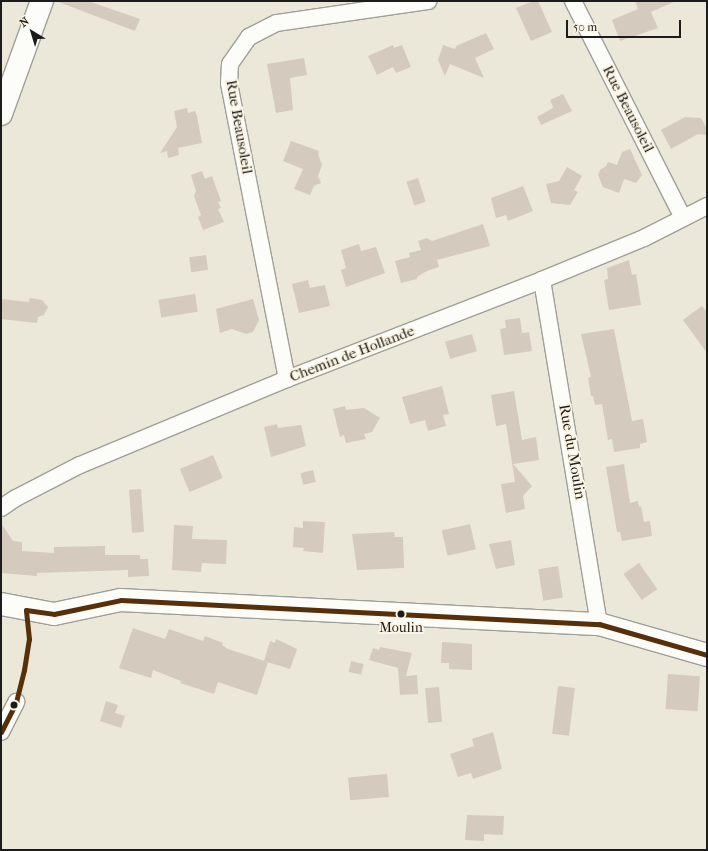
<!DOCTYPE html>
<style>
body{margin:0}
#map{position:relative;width:708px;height:851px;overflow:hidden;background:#ebe8da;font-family:"IM FELL French Canon",serif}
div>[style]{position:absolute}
.building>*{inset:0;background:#d5cabe;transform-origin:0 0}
.roads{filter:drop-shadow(1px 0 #a09f97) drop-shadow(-1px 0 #a09f97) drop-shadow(0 1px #a09f97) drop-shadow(0 -1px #a09f97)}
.street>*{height:16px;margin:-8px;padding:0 8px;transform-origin:8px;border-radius:8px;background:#fcfcf9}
.secondary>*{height:22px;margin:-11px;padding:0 11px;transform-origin:11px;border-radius:11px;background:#fcfcf9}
.primary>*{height:22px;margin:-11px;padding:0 11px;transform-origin:11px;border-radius:11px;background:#fcfcf9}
.bus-1>*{height:5px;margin:-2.5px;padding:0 2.5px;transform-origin:2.5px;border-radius:2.5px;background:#572f08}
.dots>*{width:11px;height:11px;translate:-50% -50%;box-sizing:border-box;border:2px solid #fcf5e5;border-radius:50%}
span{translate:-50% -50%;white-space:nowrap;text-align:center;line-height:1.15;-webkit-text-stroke:4px #fcf5e5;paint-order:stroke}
.bus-label{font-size:14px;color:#1c1c1c}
.street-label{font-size:15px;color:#1c1c1c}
.frame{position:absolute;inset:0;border:2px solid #1c1c1c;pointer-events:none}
.north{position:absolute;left:12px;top:12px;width:40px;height:40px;-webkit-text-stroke:3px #fcf5e5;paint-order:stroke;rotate:322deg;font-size:11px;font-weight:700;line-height:16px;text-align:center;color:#1c1c1c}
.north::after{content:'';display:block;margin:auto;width:14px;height:18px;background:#1c1c1c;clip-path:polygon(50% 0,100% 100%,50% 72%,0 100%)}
.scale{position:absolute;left:566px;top:20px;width:115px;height:18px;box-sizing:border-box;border:2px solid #1c1c1c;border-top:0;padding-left:5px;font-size:12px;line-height:14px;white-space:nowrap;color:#1c1c1c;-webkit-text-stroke:3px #fcf5e5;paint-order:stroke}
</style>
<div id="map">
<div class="building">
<i style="clip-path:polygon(56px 1px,88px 1px,140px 19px,135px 31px)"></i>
<i style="clip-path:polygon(533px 1px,538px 1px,552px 32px,531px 41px,516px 8px)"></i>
<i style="clip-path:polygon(635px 1px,676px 1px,651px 12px,658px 28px,620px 41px,612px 20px,638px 9px)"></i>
<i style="clip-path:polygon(486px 33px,494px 49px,475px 58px,484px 78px,450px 64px,445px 76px,438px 60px,443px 45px,455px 49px,456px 46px)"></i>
<i style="clip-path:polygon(393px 45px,394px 48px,402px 45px,411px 67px,396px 73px,393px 67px,377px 75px,368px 56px)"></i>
<i style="clip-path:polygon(304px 58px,307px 75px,290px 78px,293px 110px,276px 113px,267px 64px)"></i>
<i style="clip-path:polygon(563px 94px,572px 111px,541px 125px,537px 117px,551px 109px,553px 107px,550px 100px)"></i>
<i style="clip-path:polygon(187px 108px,188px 113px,195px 111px,197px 116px,202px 143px,178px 148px,179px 155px,168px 158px,167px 151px,160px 153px,177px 127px,174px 111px)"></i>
<i style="clip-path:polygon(685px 117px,701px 118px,706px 127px,706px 135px,698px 134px,671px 149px,661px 130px)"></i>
<i style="clip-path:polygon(291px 141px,319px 151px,318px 154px,322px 165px,318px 176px,321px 183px,314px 186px,310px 195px,294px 189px,303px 169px,283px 161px)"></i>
<i style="clip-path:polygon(630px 149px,642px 175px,636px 183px,624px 179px,619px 193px,603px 187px,598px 175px,600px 170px,606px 166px,608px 162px,617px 165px,622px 152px)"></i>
<i style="clip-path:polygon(567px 167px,582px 176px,574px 190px,578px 192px,570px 205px,551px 203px,546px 184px,559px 181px)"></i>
<i style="clip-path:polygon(202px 171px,205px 179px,212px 176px,221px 201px,218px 202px,221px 208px,218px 209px,224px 222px,203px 230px,198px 217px,201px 215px,194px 196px,196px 191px,191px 175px)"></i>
<i style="left:418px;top:178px;width:25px;height:12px;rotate:72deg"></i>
<i style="clip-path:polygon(523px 186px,533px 211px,508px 221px,506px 215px,496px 218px,491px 198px)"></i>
<i style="clip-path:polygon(483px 224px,490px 246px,437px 260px,439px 267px,427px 271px,417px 277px,417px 279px,401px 283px,395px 261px,410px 257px,409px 253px,421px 250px,418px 241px,427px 238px,432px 241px)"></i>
<i style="clip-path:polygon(359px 244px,361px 251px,376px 247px,385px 273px,346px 287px,341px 270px,346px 268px,341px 250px)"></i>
<i style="left:206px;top:255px;width:15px;height:17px;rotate:82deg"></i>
<i style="clip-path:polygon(629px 260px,632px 275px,636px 274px,641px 305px,609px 310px,604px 280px,608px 279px,607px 268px)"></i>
<i style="clip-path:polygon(308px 280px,310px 288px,325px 285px,330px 306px,299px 313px,292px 284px)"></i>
<i style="left:195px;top:294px;width:18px;height:37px;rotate:81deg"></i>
<i style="clip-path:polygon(30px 298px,42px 300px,48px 307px,44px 315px,38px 317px,37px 323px,1px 319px,1px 299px,29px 302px)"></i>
<i style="clip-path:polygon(253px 299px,259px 320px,253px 332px,246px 334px,232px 329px,220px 333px,216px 309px)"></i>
<i style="clip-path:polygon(702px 306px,707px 312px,707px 353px,683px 320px)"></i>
<i style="clip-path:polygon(520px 318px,522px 333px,529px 332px,532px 351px,504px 355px,500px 329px,506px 328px,505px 320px)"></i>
<i style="clip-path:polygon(614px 329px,632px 421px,643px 419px,647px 442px,640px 444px,640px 448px,614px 452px,612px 439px,608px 440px,602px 404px,595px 405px,593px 396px,591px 396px,588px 378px,591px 377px,581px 334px)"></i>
<i style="left:472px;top:334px;width:18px;height:28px;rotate:74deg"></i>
<i style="clip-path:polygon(442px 386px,449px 414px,443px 415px,446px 426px,428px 431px,425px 420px,410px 424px,402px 397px)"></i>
<i style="clip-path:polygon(514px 391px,522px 440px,536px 437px,539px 460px,513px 464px,532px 486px,523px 496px,525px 509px,506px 513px,501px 484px,515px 482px,506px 424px,496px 426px,491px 395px)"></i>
<i style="clip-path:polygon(345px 406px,346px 410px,364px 408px,380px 418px,372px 432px,364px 434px,366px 439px,346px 443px,344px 435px,340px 437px,333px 409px)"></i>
<i style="clip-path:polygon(277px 424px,278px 428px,301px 425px,306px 446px,271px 457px,264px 427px)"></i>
<i style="left:213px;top:455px;width:25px;height:36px;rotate:67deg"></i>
<i style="clip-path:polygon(624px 464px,630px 503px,638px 501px,639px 507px,641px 506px,644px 522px,650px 521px,652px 536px,622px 541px,620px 532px,617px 532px,606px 467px)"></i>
<i style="left:313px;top:470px;width:12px;height:13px;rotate:76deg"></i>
<i style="left:141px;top:489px;width:43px;height:12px;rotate:86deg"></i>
<i style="clip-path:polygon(303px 521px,325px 522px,323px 553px,303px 551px,304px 548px,293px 547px,294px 527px,303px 528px)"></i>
<i style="clip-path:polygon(1px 523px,13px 541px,22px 542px,22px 551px,54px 553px,54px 547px,105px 546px,105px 555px,140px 555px,140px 559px,148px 559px,149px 576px,128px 577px,128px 570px,37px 573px,37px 576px,1px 573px)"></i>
<i style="left:470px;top:524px;width:26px;height:29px;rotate:77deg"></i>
<i style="clip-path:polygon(174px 525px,193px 526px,192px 539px,227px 540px,226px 564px,202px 563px,201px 572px,172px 570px)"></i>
<i style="clip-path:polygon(394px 532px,395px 537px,403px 537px,404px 568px,357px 570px,352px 534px)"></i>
<i style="clip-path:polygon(511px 540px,515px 565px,496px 569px,489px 544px)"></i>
<i style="left:639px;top:563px;width:32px;height:19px;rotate:55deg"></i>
<i style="left:558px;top:566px;width:32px;height:20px;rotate:81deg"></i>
<i style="clip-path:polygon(133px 628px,165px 639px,169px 629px,203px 641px,205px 636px,223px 643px,222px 645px,228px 649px,268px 662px,257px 695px,218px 682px,214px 694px,180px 683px,181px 681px,153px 670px,151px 678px,119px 668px)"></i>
<i style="clip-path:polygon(276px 639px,297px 649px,290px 669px,264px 661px,270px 641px,275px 643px)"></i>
<i style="clip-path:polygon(442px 642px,472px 644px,472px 670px,449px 669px,449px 663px,441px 663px)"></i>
<i style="clip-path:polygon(380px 647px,412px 653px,406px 676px,417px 675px,418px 694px,400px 695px,398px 668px,369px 660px,373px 648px,379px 650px)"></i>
<i style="left:351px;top:661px;width:13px;height:11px;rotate:13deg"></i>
<i style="left:668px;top:674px;width:32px;height:35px;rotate:4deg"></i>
<i style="left:558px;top:686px;width:17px;height:48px;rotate:7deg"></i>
<i style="left:439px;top:687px;width:35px;height:14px;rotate:85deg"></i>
<i style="clip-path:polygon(106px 701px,118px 705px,115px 713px,125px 716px,121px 728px,100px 721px)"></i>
<i style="clip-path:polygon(493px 732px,502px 769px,473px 779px,471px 773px,458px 777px,450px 754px,474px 746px,472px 739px)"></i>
<i style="left:387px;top:774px;width:23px;height:39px;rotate:85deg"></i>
<i style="clip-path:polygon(467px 815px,504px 816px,503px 835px,484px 834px,484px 841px,465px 840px)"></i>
</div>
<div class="roads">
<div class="street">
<i style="left:573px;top:1px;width:243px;rotate:63.1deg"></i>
<i style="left:542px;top:280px;width:349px;rotate:80.6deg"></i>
<i style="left:287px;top:379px;width:302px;rotate:-101.1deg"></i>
<i style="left:229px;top:83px;width:19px;rotate:-87deg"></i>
<i style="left:230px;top:64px;width:33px;rotate:-55deg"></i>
<i style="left:249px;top:37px;width:31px;rotate:-27deg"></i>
<i style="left:277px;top:23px;width:153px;rotate:-8.3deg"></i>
<i style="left:1px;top:508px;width:18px;rotate:-34deg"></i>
<i style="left:16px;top:498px;width:72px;rotate:-27.3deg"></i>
<i style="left:80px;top:465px;width:224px;rotate:-22.6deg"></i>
<i style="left:287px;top:379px;width:274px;rotate:-21.2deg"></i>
<i style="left:542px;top:280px;width:110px;rotate:-22.4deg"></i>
<i style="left:644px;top:238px;width:71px;rotate:-26.9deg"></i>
<i style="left:1px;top:732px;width:34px;rotate:-63deg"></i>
</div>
<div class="secondary">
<i style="left:1px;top:604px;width:54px;rotate:10.7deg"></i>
<i style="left:54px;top:614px;width:68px;rotate:-11.8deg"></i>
<i style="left:121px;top:600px;width:479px;rotate:2.9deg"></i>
<i style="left:599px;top:624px;width:112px;rotate:16deg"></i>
</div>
<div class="primary">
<i style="left:1px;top:114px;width:120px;rotate:-70.1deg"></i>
</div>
</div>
<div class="bus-1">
<i style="left:1px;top:732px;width:34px;rotate:-63deg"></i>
<i style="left:16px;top:702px;width:33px;rotate:-76deg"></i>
<i style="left:24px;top:670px;width:31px;rotate:-81deg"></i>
<i style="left:29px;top:639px;width:29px;rotate:-96deg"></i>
<i style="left:26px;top:610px;width:28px;rotate:8deg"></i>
<i style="left:54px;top:614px;width:68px;rotate:-11.8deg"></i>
<i style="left:121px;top:600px;width:479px;rotate:2.9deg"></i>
<i style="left:599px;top:624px;width:112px;rotate:16deg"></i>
</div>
<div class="dots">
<i style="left:401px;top:614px;background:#1c1c1c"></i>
<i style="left:14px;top:705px;background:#1c1c1c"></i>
</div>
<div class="bus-label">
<span style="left:401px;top:628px">Moulin</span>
</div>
<div class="street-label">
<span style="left:628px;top:109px;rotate:63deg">Rue Beausoleil</span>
<span style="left:239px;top:127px;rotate:80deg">Rue Beausoleil</span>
<span style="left:352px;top:354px;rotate:-21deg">Chemin de Hollande</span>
<span style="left:572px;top:452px;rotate:80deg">Rue du Moulin</span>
</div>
<div class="frame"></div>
<div class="north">N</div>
<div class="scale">50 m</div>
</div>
